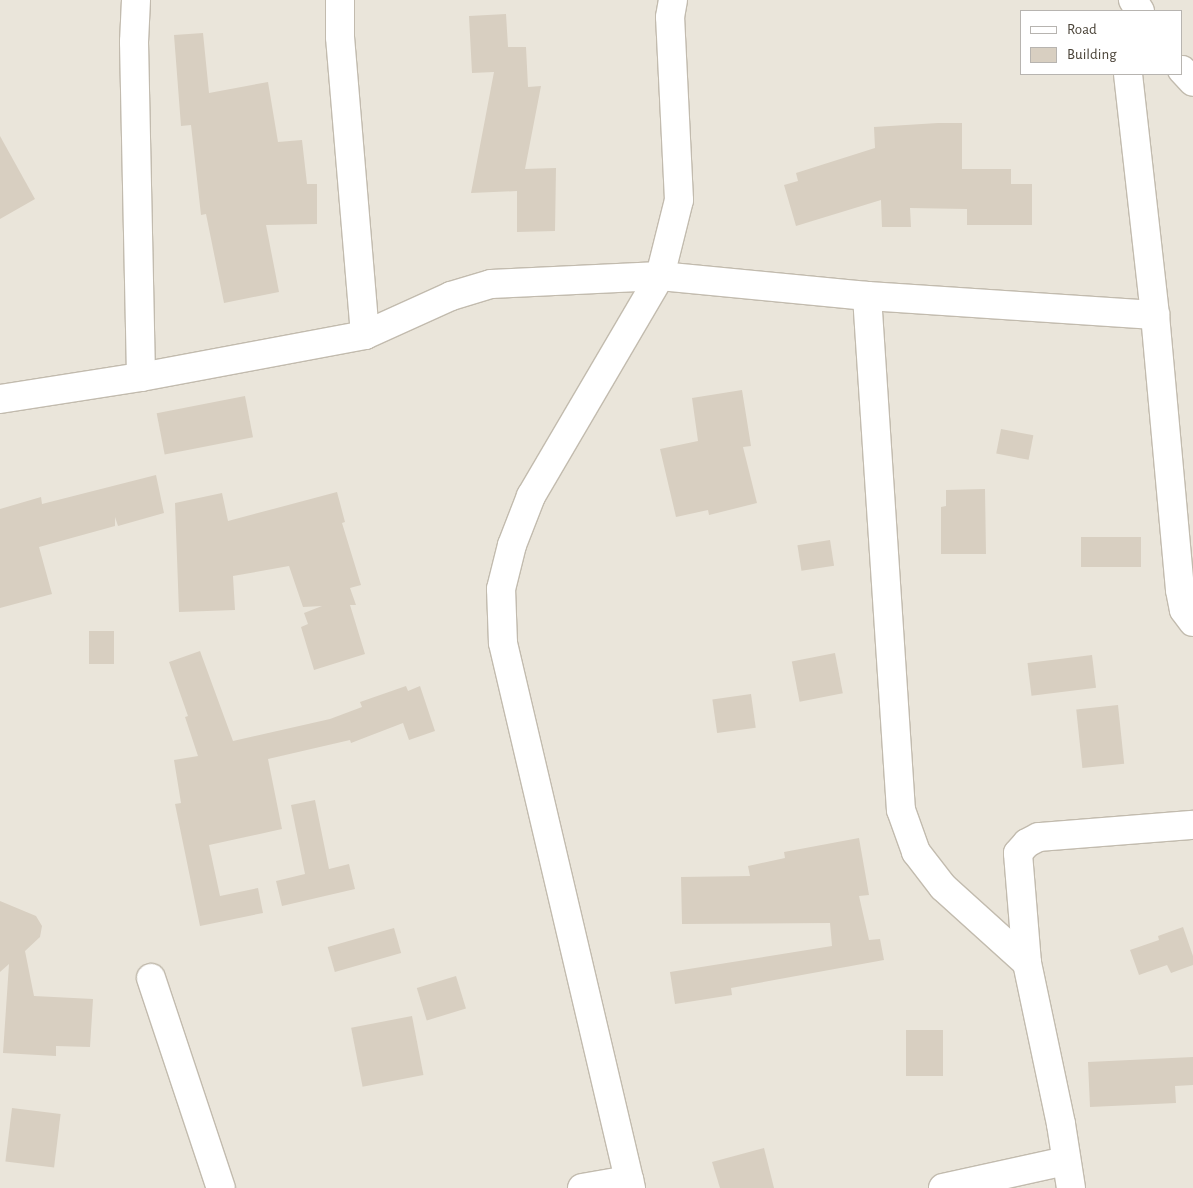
<!DOCTYPE html>
<style>
body{margin:0}
#map{position:relative;width:1193px;height:1188px;overflow:hidden;background:#f6f3ec;font-family:"Alegreya Sans",sans-serif}
div>[style]{position:absolute}
.residential>*{inset:0;background:#eae5da}
.building>*{inset:0;background:#d8cfc1;transform-origin:0 0}
.roads{filter:drop-shadow(1px 0 #c2bbae) drop-shadow(-1px 0 #c2bbae) drop-shadow(0 1px #c2bbae) drop-shadow(0 -1px #c2bbae)}
.street>*{height:28px;margin:-14px;padding:0 14px;transform-origin:14px;border-radius:14px;background:#fff}
span{translate:-50% -50%;white-space:nowrap;text-align:center;line-height:1.15;-webkit-text-stroke:4px #fff;paint-order:stroke}
.legend{position:absolute;left:1020px;top:10px;width:162px;height:65px;box-sizing:border-box;background:#fff;border:1px solid #b7b4b0;margin:0;padding:6px 9px;list-style:none;font-size:15px;color:#4b4439}
.legend li{display:flex;align-items:center;gap:10px;height:25px}
.legend b{width:25px;border:1px solid #b7b4b0}
</style>
<div id="map">
<div class="residential">
<i style="clip-path:polygon(evenodd,0 0,1193px 0,1193px 1188px,0 1188px,0 0,1022px 11px,1182px 11px,1182px 74px,1022px 74px,1022px 11px)"></i>
</div>
<div class="building">
<i style="clip-path:polygon(506px 14px,508px 47px,526px 47px,528px 87px,541px 86px,525px 169px,556px 168px,555px 231px,517px 232px,517px 191px,471px 193px,494px 72px,472px 73px,469px 16px)"></i>
<i style="clip-path:polygon(203px 33px,209px 93px,268px 82px,278px 142px,302px 140px,307px 184px,317px 184px,317px 224px,266px 225px,279px 292px,224px 303px,206px 214px,201px 215px,191px 125px,181px 126px,174px 35px)"></i>
<i style="clip-path:polygon(938px 123px,962px 123px,962px 169px,1011px 169px,1011px 184px,1032px 184px,1032px 225px,967px 225px,967px 209px,910px 208px,911px 227px,882px 227px,881px 200px,796px 226px,784px 185px,798px 181px,796px 173px,875px 148px,874px 127px)"></i>
<i style="clip-path:polygon(0 136px,35px 199px,0 219px)"></i>
<i style="clip-path:polygon(742px 390px,751px 446px,743px 447px,757px 503px,709px 515px,708px 510px,676px 517px,660px 449px,698px 441px,692px 398px)"></i>
<i style="left:245px;top:396px;width:42px;height:90px;rotate:79deg"></i>
<i style="left:1001px;top:429px;width:33px;height:25px;rotate:11deg"></i>
<i style="clip-path:polygon(156px 475px,164px 513px,118px 526px,115px 517px,115px 526px,39px 547px,52px 594px,0 608px,0 509px,41px 497px,42px 504px)"></i>
<i style="clip-path:polygon(985px 489px,986px 554px,941px 554px,941px 507px,946px 506px,946px 490px)"></i>
<i style="clip-path:polygon(337px 492px,345px 522px,342px 523px,361px 585px,350px 588px,356px 605px,350px 605px,365px 654px,314px 670px,301px 627px,308px 624px,304px 613px,322px 606px,303px 607px,289px 566px,233px 576px,235px 610px,179px 612px,175px 503px,222px 493px,228px 521px)"></i>
<i style="left:1081px;top:537px;width:60px;height:30px"></i>
<i style="left:830px;top:540px;width:26px;height:33px;rotate:81deg"></i>
<i style="left:89px;top:631px;width:25px;height:33px"></i>
<i style="clip-path:polygon(200px 651px,233px 741px,330px 719px,362px 707px,360px 702px,406px 686px,408px 691px,420px 686px,435px 731px,409px 740px,403px 723px,351px 743px,350px 740px,268px 759px,282px 829px,209px 845px,220px 896px,258px 888px,263px 913px,200px 926px,175px 804px,181px 803px,174px 760px,198px 756px,185px 717px,188px 716px,169px 662px)"></i>
<i style="left:835px;top:653px;width:41px;height:44px;rotate:79deg"></i>
<i style="left:1092px;top:655px;width:33px;height:65px;rotate:83deg"></i>
<i style="left:751px;top:694px;width:34px;height:39px;rotate:82deg"></i>
<i style="left:1118px;top:705px;width:59px;height:42px;rotate:84deg"></i>
<i style="clip-path:polygon(315px 800px,329px 869px,349px 864px,355px 889px,282px 906px,276px 881px,305px 874px,291px 805px)"></i>
<i style="clip-path:polygon(859px 838px,869px 895px,859px 896px,869px 940px,880px 939px,884px 960px,731px 988px,732px 995px,675px 1004px,670px 972px,832px 946px,830px 923px,682px 924px,681px 877px,750px 876px,748px 866px,785px 858px,784px 852px)"></i>
<i style="clip-path:polygon(0 901px,36px 916px,42px 926px,40px 937px,25px 951px,34px 996px,93px 999px,90px 1047px,56px 1046px,56px 1056px,3px 1053px,9px 964px,0 972px)"></i>
<i style="clip-path:polygon(1183px 927px,1193px 956px,1193px 965px,1171px 973px,1167px 965px,1139px 975px,1130px 950px,1159px 940px,1158px 936px)"></i>
<i style="left:394px;top:928px;width:26px;height:69px;rotate:74deg"></i>
<i style="left:456px;top:976px;width:34px;height:41px;rotate:73deg"></i>
<i style="left:412px;top:1016px;width:60px;height:62px;rotate:79deg"></i>
<i style="left:906px;top:1030px;width:37px;height:46px"></i>
<i style="clip-path:polygon(1193px 1057px,1193px 1085px,1175px 1086px,1176px 1103px,1090px 1107px,1088px 1062px)"></i>
<i style="left:12px;top:1108px;width:49px;height:54px;rotate:7deg"></i>
<i style="clip-path:polygon(764px 1148px,774px 1188px,720px 1188px,712px 1162px)"></i>
</div>
<div class="roads">
<div class="street">
<i style="left:136px;top:0;width:42px;rotate:92.7deg"></i>
<i style="left:134px;top:42px;width:335px;rotate:88.8deg"></i>
<i style="left:340px;top:0;width:37px;rotate:90deg"></i>
<i style="left:340px;top:37px;width:299px;rotate:85.2deg"></i>
<i style="left:1133px;top:0;width:13px;rotate:58deg"></i>
<i style="left:1182px;top:70px;width:16px;rotate:47deg"></i>
<i style="left:1128px;top:74px;width:243px;rotate:83.6deg"></i>
<i style="left:1155px;top:315px;width:276px;rotate:84.8deg"></i>
<i style="left:1180px;top:590px;width:20px;rotate:79deg"></i>
<i style="left:1184px;top:610px;width:15px;rotate:53deg"></i>
<i style="left:867px;top:296px;width:515px;rotate:86.22deg"></i>
<i style="left:901px;top:810px;width:45px;rotate:70.3deg"></i>
<i style="left:916px;top:852px;width:44px;rotate:52.4deg"></i>
<i style="left:943px;top:887px;width:113px;rotate:42.1deg"></i>
<i style="left:0;top:399px;width:143px;rotate:-8.9deg"></i>
<i style="left:141px;top:377px;width:228px;rotate:-10.6deg"></i>
<i style="left:365px;top:335px;width:94px;rotate:-24.4deg"></i>
<i style="left:451px;top:296px;width:42px;rotate:-16.7deg"></i>
<i style="left:491px;top:284px;width:169px;rotate:-2.7deg"></i>
<i style="left:660px;top:276px;width:208px;rotate:5.5deg"></i>
<i style="left:867px;top:296px;width:289px;rotate:3.8deg"></i>
<i style="left:151px;top:978px;width:221px;rotate:71.6deg"></i>
<i style="left:582px;top:1188px;width:48px;rotate:-9.7deg"></i>
<i style="left:631px;top:1188px;width:560px;rotate:-103.22deg"></i>
<i style="left:503px;top:643px;width:54px;rotate:-92.1deg"></i>
<i style="left:501px;top:589px;width:45px;rotate:-76deg"></i>
<i style="left:512px;top:545px;width:53px;rotate:-68.8deg"></i>
<i style="left:531px;top:496px;width:255px;rotate:-59.6deg"></i>
<i style="left:660px;top:276px;width:78px;rotate:-76deg"></i>
<i style="left:679px;top:200px;width:183px;rotate:-92.8deg"></i>
<i style="left:670px;top:17px;width:17px;rotate:-80deg"></i>
<i style="left:943px;top:1188px;width:126px;rotate:-12.4deg"></i>
<i style="left:1071px;top:1188px;width:65px;rotate:-98.9deg"></i>
<i style="left:1061px;top:1124px;width:165px;rotate:-101.9deg"></i>
<i style="left:1027px;top:963px;width:110px;rotate:-94.7deg"></i>
<i style="left:1018px;top:853px;width:13px;rotate:-48deg"></i>
<i style="left:1027px;top:843px;width:13px;rotate:-27deg"></i>
<i style="left:1039px;top:837px;width:154px;rotate:-4.5deg"></i>
</div>
</div>
<ul class="legend">
<li><b style="height:6px;background:#fff"></b>Road</li>
<li><b style="height:14px;background:#d8cfc1"></b>Building</li>
</ul>
</div>
